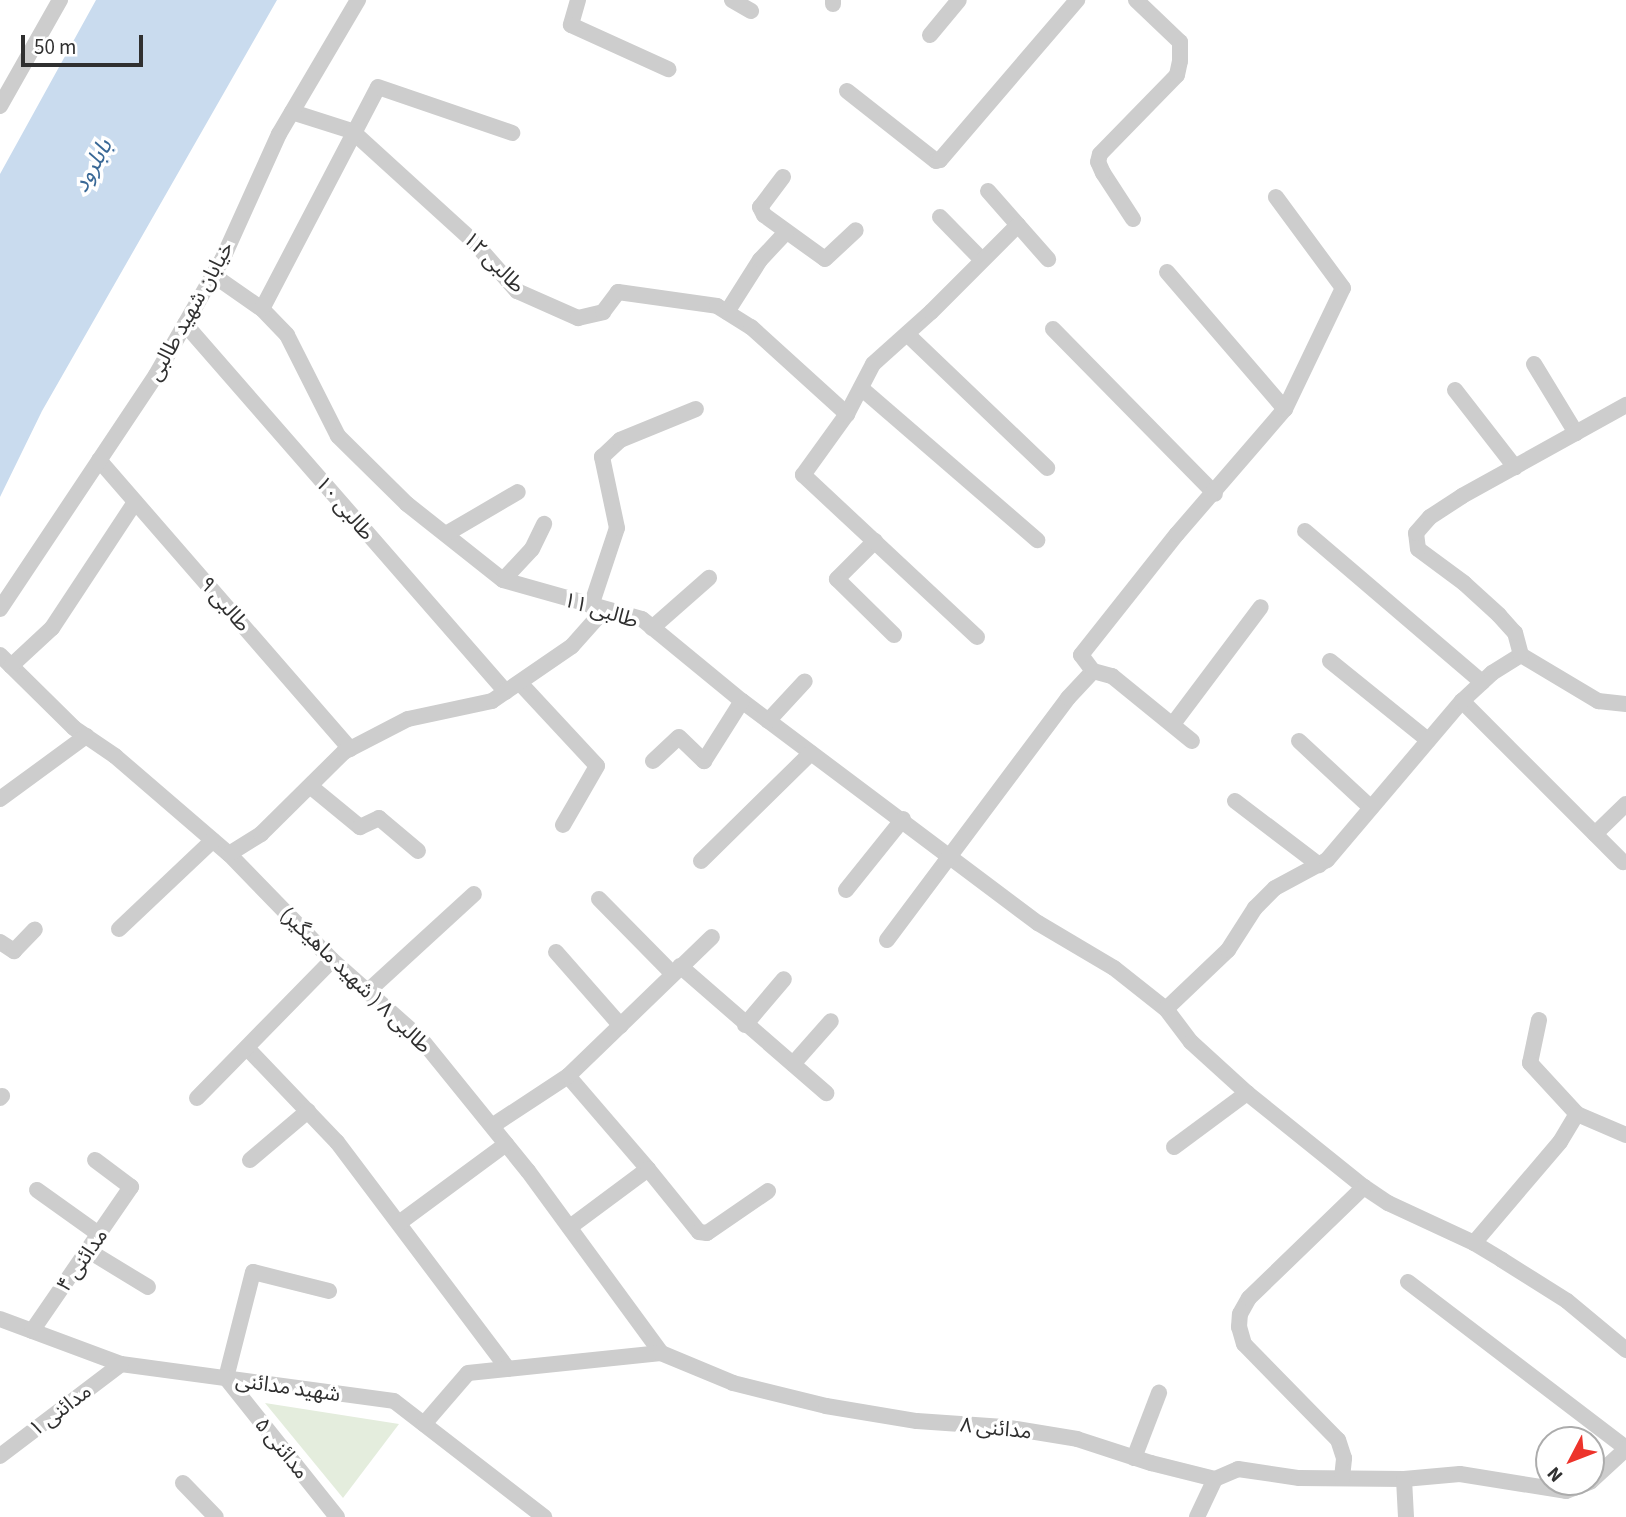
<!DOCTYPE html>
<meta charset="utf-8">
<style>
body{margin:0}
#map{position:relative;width:1626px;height:1517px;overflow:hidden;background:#fff;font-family:"Source Sans 3","Noto Sans Arabic",sans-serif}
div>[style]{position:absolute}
.green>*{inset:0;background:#e4eddd}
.water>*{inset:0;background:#c9dbee}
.minor>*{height:16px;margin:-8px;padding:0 8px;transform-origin:8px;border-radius:8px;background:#cdcdcd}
span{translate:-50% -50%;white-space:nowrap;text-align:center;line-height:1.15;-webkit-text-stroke:7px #fff;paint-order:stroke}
.street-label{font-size:21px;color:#303030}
.water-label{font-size:23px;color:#396896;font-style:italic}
.north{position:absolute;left:1535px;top:1426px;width:70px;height:70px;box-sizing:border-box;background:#fff;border:2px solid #acacac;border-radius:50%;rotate:228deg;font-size:19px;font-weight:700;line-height:28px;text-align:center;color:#303030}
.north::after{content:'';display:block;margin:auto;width:24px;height:32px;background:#ed332b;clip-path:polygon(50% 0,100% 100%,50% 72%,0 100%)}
.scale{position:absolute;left:21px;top:35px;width:122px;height:32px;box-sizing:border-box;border:4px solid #303030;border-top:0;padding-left:9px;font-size:21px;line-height:24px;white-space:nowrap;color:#303030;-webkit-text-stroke:5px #fff;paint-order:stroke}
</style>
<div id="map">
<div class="green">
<i style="clip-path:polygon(265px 1403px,399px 1424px,343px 1498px)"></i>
</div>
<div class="water">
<i style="clip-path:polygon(96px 0,277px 0,42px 411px,0 497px,0 174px)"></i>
</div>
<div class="minor">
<i style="left:578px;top:0;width:26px;rotate:106deg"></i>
<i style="left:571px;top:25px;width:107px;rotate:24.4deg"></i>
<i style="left:732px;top:0;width:22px;rotate:30deg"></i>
<i style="left:833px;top:4px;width:4px;rotate:-90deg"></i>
<i style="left:930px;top:35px;width:45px;rotate:-50.4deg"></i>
<i style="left:847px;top:91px;width:113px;rotate:38.2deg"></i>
<i style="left:936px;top:161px;width:4px;rotate:-14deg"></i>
<i style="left:940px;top:160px;width:211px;rotate:-49.4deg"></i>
<i style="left:0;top:106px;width:122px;rotate:-60.5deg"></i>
<i style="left:292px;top:112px;width:63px;rotate:17.6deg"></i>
<i style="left:352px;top:131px;width:164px;rotate:42.3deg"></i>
<i style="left:473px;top:241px;width:67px;rotate:48.7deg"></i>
<i style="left:517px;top:291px;width:67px;rotate:23.9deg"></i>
<i style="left:578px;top:318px;width:26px;rotate:-13deg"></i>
<i style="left:603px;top:312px;width:25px;rotate:-53deg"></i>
<i style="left:618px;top:292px;width:100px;rotate:8deg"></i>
<i style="left:717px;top:306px;width:40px;rotate:32deg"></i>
<i style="left:751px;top:327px;width:130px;rotate:42.2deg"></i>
<i style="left:783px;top:177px;width:38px;rotate:127deg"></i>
<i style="left:760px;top:207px;width:9px;rotate:63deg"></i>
<i style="left:764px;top:215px;width:75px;rotate:35.8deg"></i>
<i style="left:825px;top:259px;width:42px;rotate:-43.1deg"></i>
<i style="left:988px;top:191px;width:91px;rotate:48.6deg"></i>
<i style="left:940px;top:217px;width:60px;rotate:45.7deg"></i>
<i style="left:1133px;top:219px;width:55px;rotate:-123.1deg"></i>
<i style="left:1103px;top:173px;width:12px;rotate:-114deg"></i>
<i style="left:1098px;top:162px;width:8px;rotate:-76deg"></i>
<i style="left:1100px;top:154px;width:110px;rotate:-45.7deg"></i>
<i style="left:1177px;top:75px;width:14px;rotate:-78deg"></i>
<i style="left:1180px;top:61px;width:19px;rotate:-90deg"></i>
<i style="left:1180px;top:42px;width:61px;rotate:-136.3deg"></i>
<i style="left:1167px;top:272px;width:181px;rotate:49.3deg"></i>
<i style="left:213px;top:275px;width:60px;rotate:34.8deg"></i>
<i style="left:262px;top:309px;width:36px;rotate:46deg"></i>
<i style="left:287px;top:335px;width:113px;rotate:63.2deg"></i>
<i style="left:338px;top:436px;width:97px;rotate:44.6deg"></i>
<i style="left:407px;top:504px;width:122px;rotate:38.4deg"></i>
<i style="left:503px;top:580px;width:144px;rotate:15.7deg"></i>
<i style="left:642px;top:619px;width:129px;rotate:39.4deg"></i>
<i style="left:742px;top:701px;width:370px;rotate:36.9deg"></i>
<i style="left:1038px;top:923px;width:88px;rotate:30.6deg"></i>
<i style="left:1114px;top:968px;width:66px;rotate:38.3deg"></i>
<i style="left:1166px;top:1009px;width:41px;rotate:52.9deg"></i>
<i style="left:1191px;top:1042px;width:76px;rotate:42.3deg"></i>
<i style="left:1247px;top:1093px;width:150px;rotate:38.8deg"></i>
<i style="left:1364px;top:1187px;width:29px;rotate:34deg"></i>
<i style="left:1388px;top:1203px;width:95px;rotate:24.9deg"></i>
<i style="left:1474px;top:1243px;width:33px;rotate:31deg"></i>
<i style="left:1502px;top:1260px;width:77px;rotate:32.2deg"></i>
<i style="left:1567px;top:1301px;width:77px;rotate:39.7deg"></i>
<i style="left:262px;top:309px;width:250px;rotate:-62.4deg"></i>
<i style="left:378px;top:87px;width:142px;rotate:18.9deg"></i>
<i style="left:727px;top:312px;width:62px;rotate:-57.6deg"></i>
<i style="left:760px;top:260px;width:38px;rotate:-47deg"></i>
<i style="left:185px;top:324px;width:488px;rotate:48.9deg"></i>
<i style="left:1053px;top:329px;width:231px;rotate:45.5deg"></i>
<i style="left:907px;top:334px;width:194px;rotate:43.7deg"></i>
<i style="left:1534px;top:364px;width:81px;rotate:58.7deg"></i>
<i style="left:861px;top:388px;width:233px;rotate:40.8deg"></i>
<i style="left:1455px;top:390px;width:98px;rotate:52.1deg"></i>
<i style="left:99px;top:460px;width:383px;rotate:49deg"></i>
<i style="left:1305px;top:531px;width:233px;rotate:40.5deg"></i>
<i style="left:446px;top:534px;width:83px;rotate:-30.3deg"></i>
<i style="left:875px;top:541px;width:54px;rotate:135deg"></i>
<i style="left:837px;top:579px;width:80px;rotate:44.5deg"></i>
<i style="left:503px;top:580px;width:42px;rotate:-46.9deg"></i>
<i style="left:532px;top:549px;width:28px;rotate:-64deg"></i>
<i style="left:591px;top:606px;width:82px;rotate:-71.6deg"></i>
<i style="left:617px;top:528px;width:73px;rotate:-101.9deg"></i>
<i style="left:602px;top:457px;width:25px;rotate:-43deg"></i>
<i style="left:620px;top:440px;width:82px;rotate:-22.2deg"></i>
<i style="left:0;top:609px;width:281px;rotate:-56.3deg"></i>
<i style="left:156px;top:375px;width:135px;rotate:-60.2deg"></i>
<i style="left:223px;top:258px;width:136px;rotate:-65.7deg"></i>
<i style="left:279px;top:134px;width:156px;rotate:-59.5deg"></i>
<i style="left:652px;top:628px;width:76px;rotate:-41.3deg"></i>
<i style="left:977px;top:637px;width:238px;rotate:-137deg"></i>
<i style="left:803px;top:475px;width:75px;rotate:-54.2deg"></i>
<i style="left:847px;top:414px;width:56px;rotate:-62.5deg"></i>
<i style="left:873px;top:364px;width:78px;rotate:-41.9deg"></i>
<i style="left:931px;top:312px;width:123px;rotate:-45deg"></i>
<i style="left:0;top:655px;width:104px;rotate:44.6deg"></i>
<i style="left:74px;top:728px;width:50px;rotate:34.3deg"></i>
<i style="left:115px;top:756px;width:150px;rotate:40.7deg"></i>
<i style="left:229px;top:854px;width:148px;rotate:45.8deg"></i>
<i style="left:332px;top:960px;width:119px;rotate:41.6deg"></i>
<i style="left:421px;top:1039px;width:170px;rotate:51deg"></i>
<i style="left:528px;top:1171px;width:225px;rotate:53.8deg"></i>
<i style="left:1521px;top:655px;width:90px;rotate:30.9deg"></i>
<i style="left:1598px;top:701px;width:28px;rotate:6deg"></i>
<i style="left:1330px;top:661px;width:126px;rotate:38.9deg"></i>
<i style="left:11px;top:666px;width:56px;rotate:-42.8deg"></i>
<i style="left:52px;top:628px;width:151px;rotate:-56.6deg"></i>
<i style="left:1093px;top:671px;width:20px;rotate:-127deg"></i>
<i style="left:1081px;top:655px;width:154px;rotate:-51.6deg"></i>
<i style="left:1177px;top:534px;width:165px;rotate:-49.2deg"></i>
<i style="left:1285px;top:409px;width:134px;rotate:-64.4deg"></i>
<i style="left:1343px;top:288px;width:113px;rotate:-126.4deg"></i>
<i style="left:520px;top:683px;width:113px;rotate:47.1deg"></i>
<i style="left:597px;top:766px;width:68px;rotate:120deg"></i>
<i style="left:1462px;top:701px;width:228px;rotate:45deg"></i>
<i style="left:768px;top:721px;width:54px;rotate:-47.2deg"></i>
<i style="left:1173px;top:724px;width:146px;rotate:-53.1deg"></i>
<i style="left:1299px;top:741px;width:98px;rotate:42.9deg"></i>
<i style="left:653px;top:761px;width:35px;rotate:-43deg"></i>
<i style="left:679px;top:737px;width:35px;rotate:44deg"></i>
<i style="left:704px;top:761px;width:71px;rotate:-57.7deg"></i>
<i style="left:310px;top:786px;width:65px;rotate:39.4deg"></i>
<i style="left:360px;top:827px;width:21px;rotate:-25deg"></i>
<i style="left:379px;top:818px;width:51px;rotate:40.2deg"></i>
<i style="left:0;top:799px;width:107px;rotate:-36.2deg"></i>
<i style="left:1235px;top:801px;width:106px;rotate:37.3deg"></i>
<i style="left:1595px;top:834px;width:43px;rotate:-44.1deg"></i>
<i style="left:229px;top:854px;width:38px;rotate:-32deg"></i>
<i style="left:261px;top:834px;width:117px;rotate:-44.7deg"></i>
<i style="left:344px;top:752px;width:72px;rotate:-27.3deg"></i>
<i style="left:408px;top:719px;width:86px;rotate:-12.1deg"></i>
<i style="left:492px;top:701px;width:97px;rotate:-34.5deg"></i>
<i style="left:572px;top:646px;width:48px;rotate:-48.4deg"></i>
<i style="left:701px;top:861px;width:154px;rotate:-44.5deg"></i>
<i style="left:846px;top:890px;width:91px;rotate:-51.2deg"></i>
<i style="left:599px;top:899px;width:104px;rotate:45.4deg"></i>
<i style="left:119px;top:929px;width:129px;rotate:-43.4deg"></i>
<i style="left:887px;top:940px;width:302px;rotate:-53.2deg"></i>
<i style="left:1068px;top:698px;width:37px;rotate:-47deg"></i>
<i style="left:1093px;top:671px;width:20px;rotate:15deg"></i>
<i style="left:1112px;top:676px;width:103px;rotate:39.1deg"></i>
<i style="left:0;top:942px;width:17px;rotate:33deg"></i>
<i style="left:14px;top:951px;width:30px;rotate:-46deg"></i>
<i style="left:556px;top:952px;width:98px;rotate:48.7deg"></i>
<i style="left:680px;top:966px;width:194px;rotate:41deg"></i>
<i style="left:367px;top:992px;width:145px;rotate:-42.5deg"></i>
<i style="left:1166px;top:1009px;width:86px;rotate:-43.6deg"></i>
<i style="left:1228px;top:950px;width:50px;rotate:-57.3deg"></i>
<i style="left:1255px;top:908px;width:28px;rotate:-45deg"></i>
<i style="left:1275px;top:888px;width:59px;rotate:-28.3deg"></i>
<i style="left:1327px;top:860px;width:209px;rotate:-49.7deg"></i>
<i style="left:1462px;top:701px;width:41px;rotate:-43deg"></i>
<i style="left:1492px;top:673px;width:34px;rotate:-32deg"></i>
<i style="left:1521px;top:655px;width:23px;rotate:-105deg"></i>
<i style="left:1515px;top:633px;width:24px;rotate:-132deg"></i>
<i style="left:1499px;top:615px;width:47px;rotate:-137.6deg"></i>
<i style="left:1464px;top:583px;width:57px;rotate:-143.5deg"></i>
<i style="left:1418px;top:549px;width:16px;rotate:-97deg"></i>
<i style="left:1416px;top:533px;width:21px;rotate:-49deg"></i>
<i style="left:1430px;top:517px;width:38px;rotate:-33deg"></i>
<i style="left:1462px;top:496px;width:188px;rotate:-29deg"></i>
<i style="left:1539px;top:1020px;width:44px;rotate:101.8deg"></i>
<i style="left:1530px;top:1063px;width:69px;rotate:47.3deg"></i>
<i style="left:1577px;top:1114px;width:53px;rotate:23.2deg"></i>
<i style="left:745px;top:1025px;width:60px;rotate:-49.7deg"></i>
<i style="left:248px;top:1049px;width:129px;rotate:46.3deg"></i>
<i style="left:337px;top:1142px;width:284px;rotate:53deg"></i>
<i style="left:793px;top:1064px;width:57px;rotate:-48.5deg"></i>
<i style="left:568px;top:1076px;width:123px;rotate:49.3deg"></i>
<i style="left:648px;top:1169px;width:97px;rotate:143.4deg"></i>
<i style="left:0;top:1098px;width:3px;rotate:-45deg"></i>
<i style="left:197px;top:1098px;width:193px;rotate:-45.6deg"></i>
<i style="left:492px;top:1126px;width:91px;rotate:-33.3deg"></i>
<i style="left:568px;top:1076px;width:200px;rotate:-44deg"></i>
<i style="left:1174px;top:1147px;width:91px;rotate:-36.5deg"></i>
<i style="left:250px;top:1160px;width:76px;rotate:-40.2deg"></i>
<i style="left:648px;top:1169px;width:81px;rotate:51deg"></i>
<i style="left:699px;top:1232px;width:8px;rotate:7deg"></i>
<i style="left:707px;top:1233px;width:74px;rotate:-34.5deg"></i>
<i style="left:37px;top:1190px;width:77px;rotate:35.5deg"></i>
<i style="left:399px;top:1223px;width:133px;rotate:-36.4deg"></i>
<i style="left:1474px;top:1243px;width:133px;rotate:-49.6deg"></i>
<i style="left:1560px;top:1142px;width:33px;rotate:-59deg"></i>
<i style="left:89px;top:1251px;width:69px;rotate:31.4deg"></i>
<i style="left:1408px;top:1282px;width:274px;rotate:37.3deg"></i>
<i style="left:329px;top:1291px;width:78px;rotate:-166deg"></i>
<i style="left:253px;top:1272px;width:109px;rotate:104.3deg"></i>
<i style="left:226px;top:1378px;width:178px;rotate:51.4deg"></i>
<i style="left:0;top:1319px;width:129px;rotate:20.4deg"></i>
<i style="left:121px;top:1364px;width:275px;rotate:7.7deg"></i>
<i style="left:394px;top:1401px;width:190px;rotate:37.7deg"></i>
<i style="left:32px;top:1331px;width:175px;rotate:-55.5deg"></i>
<i style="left:131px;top:1187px;width:45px;rotate:-143.1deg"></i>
<i style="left:424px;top:1424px;width:67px;rotate:-49.2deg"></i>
<i style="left:468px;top:1373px;width:194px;rotate:-5.9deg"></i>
<i style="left:661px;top:1353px;width:78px;rotate:22.6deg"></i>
<i style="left:733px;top:1383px;width:96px;rotate:13.9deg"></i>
<i style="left:826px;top:1406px;width:92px;rotate:9.4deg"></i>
<i style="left:917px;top:1421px;width:87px;rotate:3.9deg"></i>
<i style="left:1004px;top:1427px;width:74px;rotate:9.3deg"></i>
<i style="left:1077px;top:1439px;width:78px;rotate:18deg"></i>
<i style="left:1151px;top:1463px;width:66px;rotate:14deg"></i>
<i style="left:1215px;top:1479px;width:25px;rotate:-23deg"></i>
<i style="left:1238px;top:1469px;width:62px;rotate:8.4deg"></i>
<i style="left:1299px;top:1478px;width:105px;rotate:0.5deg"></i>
<i style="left:1404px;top:1479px;width:56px;rotate:-5.1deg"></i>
<i style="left:1460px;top:1474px;width:107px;rotate:9.1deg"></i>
<i style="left:1566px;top:1491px;width:26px;rotate:-21deg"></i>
<i style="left:0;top:1456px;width:152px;rotate:-37.2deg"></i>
<i style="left:1134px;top:1458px;width:70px;rotate:-69deg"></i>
<i style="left:1342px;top:1478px;width:20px;rotate:-84deg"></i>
<i style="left:1344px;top:1458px;width:19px;rotate:-108deg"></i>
<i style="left:1338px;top:1440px;width:134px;rotate:-134.4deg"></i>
<i style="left:1244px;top:1344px;width:18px;rotate:-106deg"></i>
<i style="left:1239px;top:1327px;width:13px;rotate:-86deg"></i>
<i style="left:1240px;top:1314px;width:18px;rotate:-61deg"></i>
<i style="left:1249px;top:1298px;width:160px;rotate:-44deg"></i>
<i style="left:1404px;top:1479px;width:38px;rotate:87deg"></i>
<i style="left:1591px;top:1481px;width:47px;rotate:-42.4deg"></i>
<i style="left:183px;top:1483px;width:47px;rotate:45.9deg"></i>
<i style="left:1197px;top:1517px;width:42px;rotate:-64.7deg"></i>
</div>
<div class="street-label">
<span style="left:494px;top:262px;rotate:45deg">طالبی ۱۲</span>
<span style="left:190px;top:311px;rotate:-61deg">خیابان شهید طالبی</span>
<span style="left:345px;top:508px;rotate:49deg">طالبی ۱۰</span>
<span style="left:225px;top:604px;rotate:49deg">طالبی ۹</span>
<span style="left:601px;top:610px;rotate:17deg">طالبی ۱۱</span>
<span style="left:356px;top:980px;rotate:44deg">طالبی ۸ ( شهید ماهیگیر)</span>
<span style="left:82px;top:1260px;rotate:-55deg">مدائنی ۴</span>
<span style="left:288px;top:1387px;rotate:8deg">شهید مدائنی</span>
<span style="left:60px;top:1410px;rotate:-37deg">مدائنی ۱</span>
<span style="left:996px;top:1428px;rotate:6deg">مدائنی ۸</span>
<span style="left:282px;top:1448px;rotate:51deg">مدائنی ۵</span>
</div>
<div class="water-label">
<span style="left:93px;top:166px;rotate:-61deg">بابلرود</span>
</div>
<div class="north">N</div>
<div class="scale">50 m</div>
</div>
